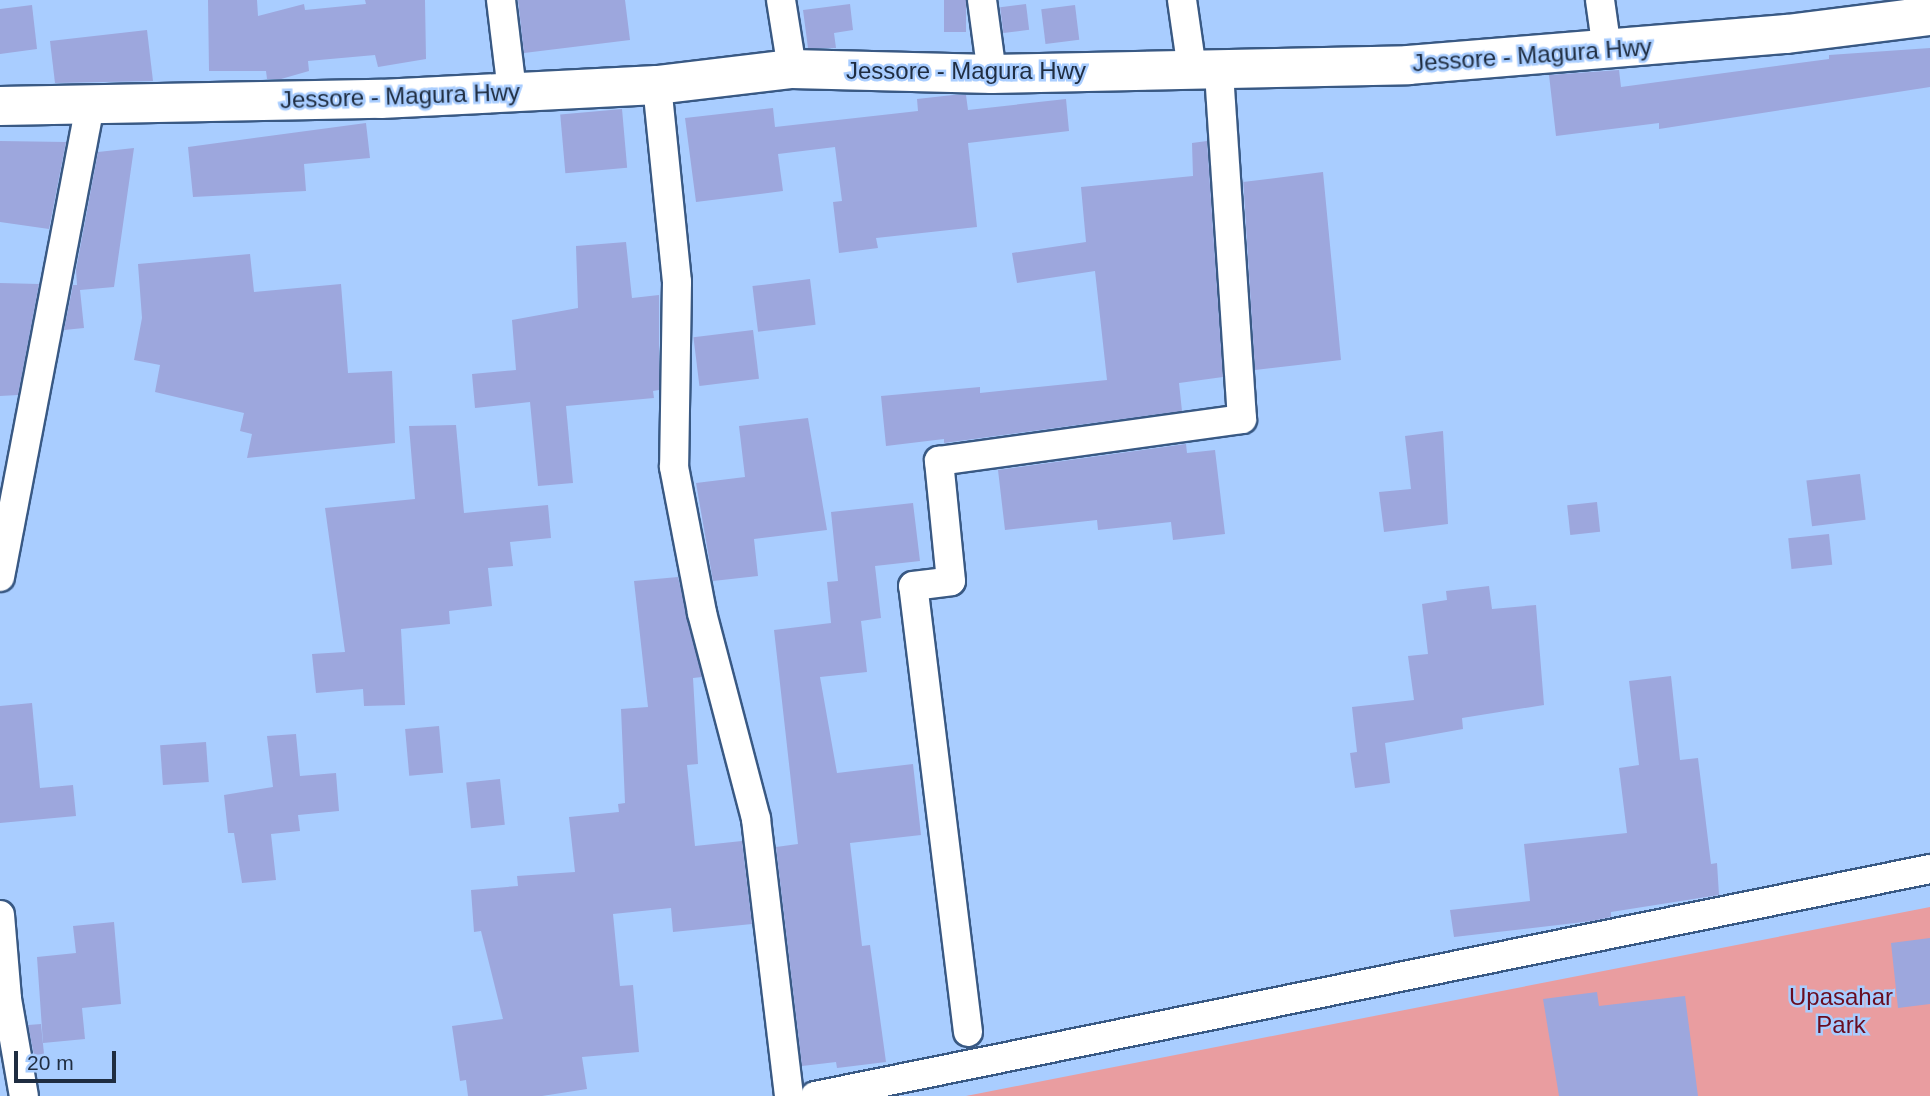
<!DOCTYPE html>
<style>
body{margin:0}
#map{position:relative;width:1930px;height:1096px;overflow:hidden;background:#a9cdff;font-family:Arial,sans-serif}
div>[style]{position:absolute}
.green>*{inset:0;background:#e99da0}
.building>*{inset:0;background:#9da7dd;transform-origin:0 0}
.roads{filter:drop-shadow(2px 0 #395984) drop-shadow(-2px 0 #395984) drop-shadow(0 2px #395984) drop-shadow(0 -2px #395984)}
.street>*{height:28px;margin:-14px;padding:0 14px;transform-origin:14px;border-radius:14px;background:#fff}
.highway>*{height:38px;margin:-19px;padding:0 19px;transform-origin:19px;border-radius:19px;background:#fff}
span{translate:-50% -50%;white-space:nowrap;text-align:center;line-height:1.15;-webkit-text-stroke:5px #a9cdff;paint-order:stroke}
.street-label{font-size:24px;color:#1f2d41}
.park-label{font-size:24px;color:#690d20}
.scale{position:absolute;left:14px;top:1051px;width:102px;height:32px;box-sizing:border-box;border:4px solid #1f2d41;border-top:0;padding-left:9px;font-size:21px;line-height:24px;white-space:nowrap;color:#1f2d41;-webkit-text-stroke:5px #a9cdff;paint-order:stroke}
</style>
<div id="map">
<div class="green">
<i style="clip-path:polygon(1930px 907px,1930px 1096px,966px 1096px)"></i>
</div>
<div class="building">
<i style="clip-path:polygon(208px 0,257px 0,258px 16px,304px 4px,305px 10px,366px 4px,365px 0,425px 0,426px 59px,378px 67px,375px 55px,308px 61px,309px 71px,281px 79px,267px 79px,266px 71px,209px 71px)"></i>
<i style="clip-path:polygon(518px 0,625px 0,630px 40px,524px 53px)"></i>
<i style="left:944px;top:0;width:22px;height:32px"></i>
<i style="clip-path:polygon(850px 4px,853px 30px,834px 33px,836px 48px,808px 48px,803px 10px)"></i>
<i style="left:1026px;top:4px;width:26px;height:26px;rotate:83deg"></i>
<i style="clip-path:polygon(32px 5px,37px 49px,0 54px,0 9px)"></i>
<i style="left:1075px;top:5px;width:35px;height:34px;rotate:83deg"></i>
<i style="clip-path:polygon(147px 30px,153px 81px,55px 83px,50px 41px)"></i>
<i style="clip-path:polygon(1930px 48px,1930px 87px,1659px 129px,1659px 123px,1556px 136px,1549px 75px,1619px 70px,1621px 87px,1829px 59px,1829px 55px)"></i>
<i style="clip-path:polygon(953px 95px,966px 95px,968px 110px,1066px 99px,1069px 131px,968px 143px,977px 227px,876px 238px,878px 248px,839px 253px,833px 202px,842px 201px,835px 147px,778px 154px,783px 191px,696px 202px,685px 118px,773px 108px,775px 127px,918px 111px,917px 99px)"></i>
<i style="left:622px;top:109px;width:59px;height:62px;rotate:85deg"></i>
<i style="clip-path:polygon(366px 123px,370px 158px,304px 164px,306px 191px,193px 197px,188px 147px)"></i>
<i style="clip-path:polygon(0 141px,66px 142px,49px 229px,0 222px)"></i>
<i style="clip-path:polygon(1207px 141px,1223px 377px,1179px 383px,1182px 411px,944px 443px,944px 439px,886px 446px,881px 396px,980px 387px,980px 393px,1107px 380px,1095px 271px,1017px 283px,1012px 253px,1086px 242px,1081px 187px,1193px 176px,1192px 143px)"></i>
<i style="clip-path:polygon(134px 148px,114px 287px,80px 290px,84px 328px,64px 330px,73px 285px,77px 285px,76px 270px,98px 152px)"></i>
<i style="clip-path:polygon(1323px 172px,1341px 360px,1255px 370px,1243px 177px,1243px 182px)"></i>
<i style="clip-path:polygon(626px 242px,632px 298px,659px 295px,659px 390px,653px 391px,654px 398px,566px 406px,573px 483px,538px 486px,530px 402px,475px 408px,472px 374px,516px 370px,512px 320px,578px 308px,576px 246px)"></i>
<i style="clip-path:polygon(250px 254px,254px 292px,341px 284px,348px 373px,392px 371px,395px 443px,247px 458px,252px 434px,240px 431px,244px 413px,155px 392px,160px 365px,134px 360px,142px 318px,138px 264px)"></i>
<i style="left:810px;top:279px;width:46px;height:58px;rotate:83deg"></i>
<i style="clip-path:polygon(0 283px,39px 284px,18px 395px,0 396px)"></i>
<i style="left:753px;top:330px;width:49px;height:60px;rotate:83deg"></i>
<i style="clip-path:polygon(808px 418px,827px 530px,754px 539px,758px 576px,713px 581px,696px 483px,745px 477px,739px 426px)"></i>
<i style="clip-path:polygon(456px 425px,464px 513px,548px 505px,551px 538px,510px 542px,513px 566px,488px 568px,492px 606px,449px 611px,450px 624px,401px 629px,405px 705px,364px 706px,363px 689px,316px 693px,312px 654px,345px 652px,325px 508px,415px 499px,409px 426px)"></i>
<i style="clip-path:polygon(1443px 431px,1448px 524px,1384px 532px,1379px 492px,1411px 489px,1405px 436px)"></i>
<i style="clip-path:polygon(1186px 444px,1187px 453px,1215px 450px,1225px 534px,1173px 540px,1171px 522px,1098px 530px,1097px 520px,1005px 530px,998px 470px)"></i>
<i style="left:1860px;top:474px;width:46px;height:54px;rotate:83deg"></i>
<i style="left:1597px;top:502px;width:30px;height:30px;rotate:84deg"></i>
<i style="clip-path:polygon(913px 503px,920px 561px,875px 566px,881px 618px,861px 621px,867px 672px,820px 677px,837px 773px,913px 764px,921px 835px,850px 843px,862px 946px,870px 945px,886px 1062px,837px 1068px,836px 1062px,802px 1066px,776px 847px,798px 844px,774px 630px,831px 623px,827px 582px,838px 581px,831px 512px)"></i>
<i style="left:1829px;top:534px;width:31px;height:41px;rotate:84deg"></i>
<i style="clip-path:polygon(678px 577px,702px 677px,693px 678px,698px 764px,687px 765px,695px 846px,742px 841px,752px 924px,673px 932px,671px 908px,613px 914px,620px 986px,633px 985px,639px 1052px,582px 1057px,587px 1089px,542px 1096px,468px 1096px,466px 1080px,460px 1081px,452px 1026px,503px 1019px,481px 931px,474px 932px,471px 890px,518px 886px,517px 876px,575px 872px,569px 817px,619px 812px,618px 804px,625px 803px,621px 709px,648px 707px,634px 581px)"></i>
<i style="clip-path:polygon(1489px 586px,1492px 609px,1536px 605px,1544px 705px,1462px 718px,1463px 729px,1385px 743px,1390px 783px,1355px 788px,1350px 753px,1357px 752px,1352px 707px,1414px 700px,1408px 656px,1428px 654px,1422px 604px,1447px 600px,1446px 591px)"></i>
<i style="clip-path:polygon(1671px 676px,1680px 760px,1698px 758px,1711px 864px,1717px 863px,1719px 895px,1611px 912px,1611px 917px,1592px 921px,1454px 937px,1450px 910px,1530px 901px,1524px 844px,1627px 833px,1619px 768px,1639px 765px,1629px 681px)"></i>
<i style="clip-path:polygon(32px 703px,40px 788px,73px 785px,76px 816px,0 823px,0 706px)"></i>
<i style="left:439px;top:726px;width:47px;height:34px;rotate:85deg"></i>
<i style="clip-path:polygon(296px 734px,300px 776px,336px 773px,339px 811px,298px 815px,300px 831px,271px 834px,276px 880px,242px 883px,234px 833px,228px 833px,224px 795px,273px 787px,267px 736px)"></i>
<i style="left:206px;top:742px;width:40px;height:46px;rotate:86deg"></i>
<i style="left:500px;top:779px;width:46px;height:34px;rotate:84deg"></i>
<i style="clip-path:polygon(114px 922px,121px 1004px,82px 1008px,85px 1039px,43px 1043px,37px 957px,76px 953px,73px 926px)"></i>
<i style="clip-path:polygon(1930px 938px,1930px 1004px,1898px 1008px,1891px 943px)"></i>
<i style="clip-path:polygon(1597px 992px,1599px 1006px,1685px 996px,1698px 1096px,1559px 1096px,1543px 999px)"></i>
<i style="clip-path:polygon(41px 1024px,44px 1054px,34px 1055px,28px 1025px)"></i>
</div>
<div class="roads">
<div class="street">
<i style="left:501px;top:0;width:92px;rotate:83.1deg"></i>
<i style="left:781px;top:0;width:70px;rotate:80.9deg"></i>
<i style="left:982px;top:0;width:75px;rotate:82.3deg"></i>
<i style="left:1182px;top:0;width:70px;rotate:81.8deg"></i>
<i style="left:1600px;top:0;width:50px;rotate:82deg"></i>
<i style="left:657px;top:85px;width:198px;rotate:84.2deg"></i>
<i style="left:677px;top:282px;width:185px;rotate:90.9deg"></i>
<i style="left:674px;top:467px;width:149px;rotate:79.1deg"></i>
<i style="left:702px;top:613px;width:213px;rotate:75.3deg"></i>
<i style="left:756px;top:819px;width:279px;rotate:83.2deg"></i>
<i style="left:0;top:577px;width:481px;rotate:-79.2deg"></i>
<i style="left:0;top:915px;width:84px;rotate:85.2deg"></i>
<i style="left:7px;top:999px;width:98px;rotate:80.1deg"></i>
<i style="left:968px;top:1032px;width:449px;rotate:-97deg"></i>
<i style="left:913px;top:586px;width:38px;rotate:-7deg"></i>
<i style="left:951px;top:581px;width:121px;rotate:-95.7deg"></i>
<i style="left:939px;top:461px;width:306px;rotate:-7.9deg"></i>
<i style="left:1242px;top:419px;width:351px;rotate:-93.8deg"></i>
<i style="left:815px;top:1096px;width:1138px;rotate:-11.51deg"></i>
</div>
<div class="highway">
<i style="left:0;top:106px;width:381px;rotate:-1.1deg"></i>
<i style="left:381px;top:99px;width:276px;rotate:-2.9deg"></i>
<i style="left:657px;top:85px;width:136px;rotate:-6.8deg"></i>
<i style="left:792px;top:69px;width:200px;rotate:1.4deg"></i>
<i style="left:992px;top:74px;width:416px;rotate:-1.2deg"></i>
<i style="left:1408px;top:65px;width:380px;rotate:-4.7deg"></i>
<i style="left:1787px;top:34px;width:144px;rotate:-7.2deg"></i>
</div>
</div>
<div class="street-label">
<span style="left:1532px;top:55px;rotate:-4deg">Jessore - Magura Hwy</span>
<span style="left:966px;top:71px">Jessore - Magura Hwy</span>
<span style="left:400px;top:96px;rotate:-2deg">Jessore - Magura Hwy</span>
</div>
<div class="park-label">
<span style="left:1841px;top:1011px">Upasahar<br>Park</span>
</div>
<div class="scale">20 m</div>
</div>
